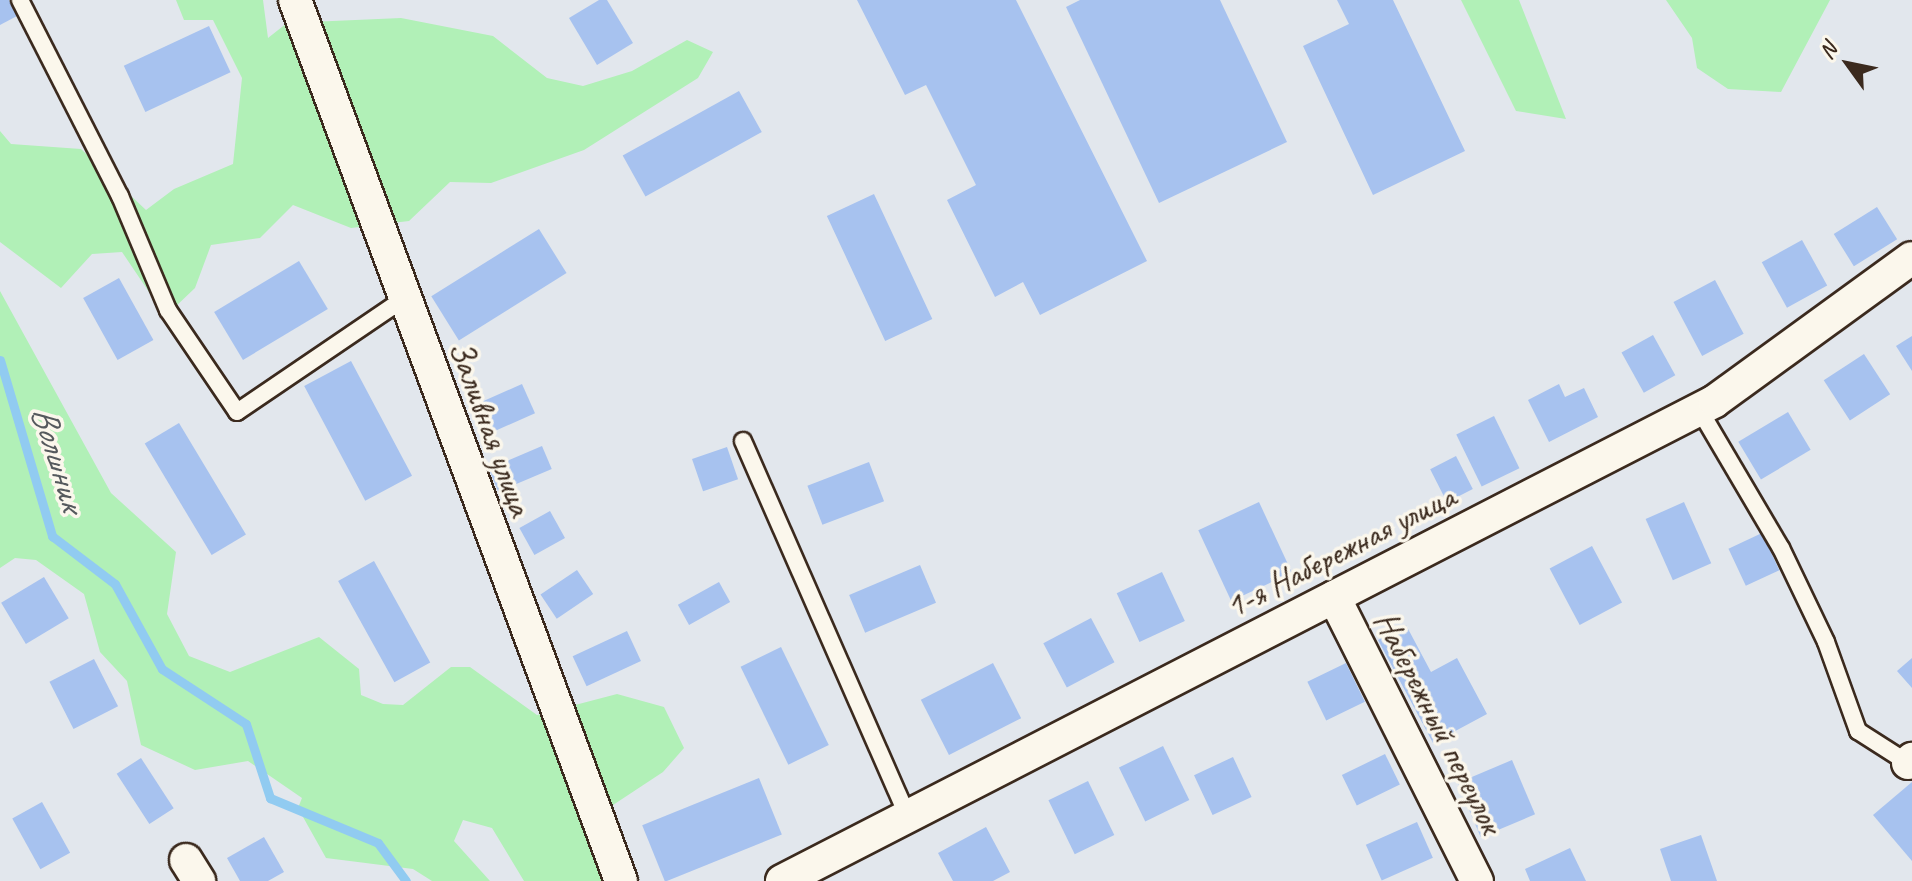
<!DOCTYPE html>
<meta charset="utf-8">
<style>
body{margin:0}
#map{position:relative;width:1912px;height:881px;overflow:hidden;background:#e2e7ed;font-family:Caveat,sans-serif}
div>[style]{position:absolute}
.green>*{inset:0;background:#b1f0b7}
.stream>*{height:9px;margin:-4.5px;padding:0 4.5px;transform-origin:4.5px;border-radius:4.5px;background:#91cbf1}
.building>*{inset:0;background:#a7c2ef;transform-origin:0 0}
.roads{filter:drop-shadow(2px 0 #3b2a1e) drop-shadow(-2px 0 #3b2a1e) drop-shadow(0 2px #3b2a1e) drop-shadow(0 -2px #3b2a1e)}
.lane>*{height:16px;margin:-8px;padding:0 8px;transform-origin:8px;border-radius:8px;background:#fbf7ec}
.street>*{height:32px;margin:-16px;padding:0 16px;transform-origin:16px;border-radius:16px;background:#fbf7ec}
span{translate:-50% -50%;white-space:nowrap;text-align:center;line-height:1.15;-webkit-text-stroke:7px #fbf7ec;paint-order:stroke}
.street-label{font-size:34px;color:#3b2a1e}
.water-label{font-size:36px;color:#555a5d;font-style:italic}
.north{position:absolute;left:1808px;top:24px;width:80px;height:80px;-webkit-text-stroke:6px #fbf7ec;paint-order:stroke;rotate:303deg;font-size:22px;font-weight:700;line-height:32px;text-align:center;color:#3b2a1e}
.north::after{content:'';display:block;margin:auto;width:28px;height:36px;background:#3b2a1e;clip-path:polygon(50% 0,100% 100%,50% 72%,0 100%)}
</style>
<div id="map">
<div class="green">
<i style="clip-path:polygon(176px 0,263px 0,268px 38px,287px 23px,401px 18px,493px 36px,547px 78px,583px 86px,632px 71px,687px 40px,713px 52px,698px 78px,584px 150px,491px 183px,450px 182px,409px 221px,351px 228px,293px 205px,260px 238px,211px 245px,195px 288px,174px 308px,151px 295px,122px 252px,92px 254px,61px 288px,0 242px,0 131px,11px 144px,81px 149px,146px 210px,174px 189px,233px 164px,242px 78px,213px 20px,184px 20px)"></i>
<i style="clip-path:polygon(1461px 0,1519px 0,1566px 119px,1516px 111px)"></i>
<i style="clip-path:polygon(1666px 0,1830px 0,1781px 92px,1728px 89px,1697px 68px,1692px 38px)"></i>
<i style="clip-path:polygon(0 291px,111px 493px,176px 552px,167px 614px,189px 656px,230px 672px,319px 637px,359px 669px,361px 695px,383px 704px,403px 705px,451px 667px,470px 667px,537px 715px,617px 694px,664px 707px,684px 748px,663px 772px,613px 805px,617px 881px,524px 881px,492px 828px,463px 820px,454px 841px,490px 881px,432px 881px,413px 869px,326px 858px,298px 808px,302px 798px,248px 761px,195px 770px,141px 745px,127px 681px,100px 652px,84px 594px,36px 560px,15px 558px,0 568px)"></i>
</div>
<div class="stream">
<i style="left:0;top:360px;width:184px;rotate:73.5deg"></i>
<i style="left:52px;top:536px;width:79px;rotate:37.3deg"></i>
<i style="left:115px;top:584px;width:97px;rotate:61.1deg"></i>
<i style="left:162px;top:669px;width:100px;rotate:33.2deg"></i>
<i style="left:246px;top:724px;width:78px;rotate:72deg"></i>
<i style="left:270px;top:798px;width:117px;rotate:22.6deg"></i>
<i style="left:378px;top:843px;width:47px;rotate:53.6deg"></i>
</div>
<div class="building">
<i style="clip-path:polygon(0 0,9px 0,17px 16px,0 25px)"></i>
<i style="clip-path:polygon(599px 0,607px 0,633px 43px,597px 65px,569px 18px)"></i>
<i style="clip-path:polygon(857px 0,1016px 0,1147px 261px,1040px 315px,1023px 282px,995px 297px,947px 200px,976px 185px,926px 85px,905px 95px)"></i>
<i style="clip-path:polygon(1080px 0,1220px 0,1287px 142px,1159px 203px,1066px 7px)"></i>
<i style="clip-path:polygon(1337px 0,1393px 0,1465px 151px,1373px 195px,1303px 46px,1349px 24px)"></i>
<i style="left:209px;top:26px;width:51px;height:94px;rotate:65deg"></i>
<i style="left:739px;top:91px;width:47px;height:133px;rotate:61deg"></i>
<i style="left:874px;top:194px;width:138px;height:52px;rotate:65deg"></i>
<i style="left:1877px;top:207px;width:38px;height:51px;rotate:58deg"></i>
<i style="left:539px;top:229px;width:52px;height:127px;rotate:58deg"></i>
<i style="left:1802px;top:240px;width:52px;height:46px;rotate:61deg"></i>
<i style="left:299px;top:261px;width:56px;height:99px;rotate:59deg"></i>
<i style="left:119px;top:278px;width:71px;height:41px;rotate:61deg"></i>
<i style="left:1715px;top:280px;width:61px;height:47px;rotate:62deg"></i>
<i style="left:1653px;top:335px;width:46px;height:36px;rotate:61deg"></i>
<i style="clip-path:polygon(1912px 336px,1912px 371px,1896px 346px)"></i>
<i style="left:1864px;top:354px;width:48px;height:48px;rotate:57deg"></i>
<i style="left:351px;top:361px;width:130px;height:53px;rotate:62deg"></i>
<i style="left:522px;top:384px;width:32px;height:55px;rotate:66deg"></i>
<i style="clip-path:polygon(1559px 384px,1565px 397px,1584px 388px,1598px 417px,1549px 442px,1528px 400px)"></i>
<i style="left:1788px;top:412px;width:44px;height:58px;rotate:59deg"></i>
<i style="left:1494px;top:416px;width:58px;height:42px;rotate:64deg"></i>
<i style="left:179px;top:423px;width:130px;height:40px;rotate:59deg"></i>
<i style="left:542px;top:446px;width:25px;height:58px;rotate:67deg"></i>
<i style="left:727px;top:447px;width:34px;height:37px;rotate:71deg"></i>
<i style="left:1456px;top:456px;width:37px;height:29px;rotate:63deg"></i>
<i style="left:869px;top:462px;width:42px;height:66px;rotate:69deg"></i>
<i style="left:1259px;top:502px;width:78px;height:67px;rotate:65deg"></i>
<i style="left:1684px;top:502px;width:67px;height:42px;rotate:66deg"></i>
<i style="left:550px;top:511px;width:31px;height:35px;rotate:61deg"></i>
<i style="left:1762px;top:533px;width:41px;height:37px;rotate:65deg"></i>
<i style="left:1592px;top:546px;width:64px;height:48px;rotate:62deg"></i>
<i style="left:374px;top:561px;width:116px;height:41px;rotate:61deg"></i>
<i style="left:920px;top:565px;width:41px;height:77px;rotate:67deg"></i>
<i style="left:577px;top:570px;width:29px;height:44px;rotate:56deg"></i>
<i style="left:1162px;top:572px;width:54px;height:50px;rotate:65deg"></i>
<i style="left:44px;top:577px;width:48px;height:50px;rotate:59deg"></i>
<i style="left:719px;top:582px;width:23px;height:47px;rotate:61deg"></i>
<i style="left:1091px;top:618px;width:50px;height:54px;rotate:62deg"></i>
<i style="clip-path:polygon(1406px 625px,1431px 672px,1457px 658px,1487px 714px,1433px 743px,1378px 640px)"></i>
<i style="left:627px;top:631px;width:33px;height:60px;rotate:65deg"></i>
<i style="left:781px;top:647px;width:109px;height:45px;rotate:64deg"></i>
<i style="clip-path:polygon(1912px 658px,1912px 688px,1897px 671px)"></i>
<i style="left:94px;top:659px;width:53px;height:50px;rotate:63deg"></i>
<i style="left:993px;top:663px;width:62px;height:81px;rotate:63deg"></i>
<i style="left:1346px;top:663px;width:43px;height:43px;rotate:64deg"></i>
<i style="left:1163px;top:746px;width:60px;height:49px;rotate:64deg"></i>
<i style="left:1385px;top:754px;width:34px;height:48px;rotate:64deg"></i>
<i style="left:1233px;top:757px;width:44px;height:43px;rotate:65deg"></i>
<i style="left:141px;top:758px;width:60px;height:29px;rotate:57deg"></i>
<i style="left:1512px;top:760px;width:59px;height:59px;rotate:67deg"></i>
<i style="left:759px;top:778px;width:61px;height:126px;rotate:68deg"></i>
<i style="left:1088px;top:781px;width:60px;height:44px;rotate:64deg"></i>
<i style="clip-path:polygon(1912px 782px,1912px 861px,1873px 815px)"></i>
<i style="left:42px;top:802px;width:58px;height:34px;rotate:61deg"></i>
<i style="left:1417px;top:822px;width:39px;height:56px;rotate:66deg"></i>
<i style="clip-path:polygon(986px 827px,1010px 872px,993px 881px,953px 881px,938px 853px)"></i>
<i style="clip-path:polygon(1701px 835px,1717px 881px,1671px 881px,1660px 849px)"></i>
<i style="clip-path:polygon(264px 837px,284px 872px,268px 881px,240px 881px,227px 858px)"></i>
<i style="clip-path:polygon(1570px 848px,1586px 881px,1530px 881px,1525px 869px)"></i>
</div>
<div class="roads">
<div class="lane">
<i style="left:20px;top:0;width:220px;rotate:63deg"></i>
<i style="left:120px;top:196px;width:124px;rotate:67.2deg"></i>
<i style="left:168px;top:310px;width:123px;rotate:55.9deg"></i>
<i style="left:237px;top:412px;width:201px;rotate:-34.2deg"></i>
<i style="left:1699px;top:409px;width:161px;rotate:59.5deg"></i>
<i style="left:1781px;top:548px;width:104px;rotate:64.4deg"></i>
<i style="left:1826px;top:642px;width:95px;rotate:70.2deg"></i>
<i style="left:1858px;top:731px;width:59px;rotate:32.6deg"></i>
<i style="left:743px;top:441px;width:411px;rotate:66.3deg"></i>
</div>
<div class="street">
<i style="left:295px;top:0;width:939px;rotate:69.69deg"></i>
<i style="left:1334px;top:597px;width:318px;rotate:63.3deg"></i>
<i style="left:1908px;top:763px;width:6px;rotate:-45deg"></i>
<i style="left:186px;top:860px;width:25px;rotate:58deg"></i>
<i style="left:782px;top:881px;width:1049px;rotate:-27.22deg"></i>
<i style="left:1715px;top:401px;width:243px;rotate:-36deg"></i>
</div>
</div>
<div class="street-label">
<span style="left:491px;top:428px;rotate:70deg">Заливная улица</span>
<span style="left:1340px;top:551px;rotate:-27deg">1-я Набережная улица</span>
<span style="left:1439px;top:722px;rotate:63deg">Набережный переулок</span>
</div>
<div class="water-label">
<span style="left:58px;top:458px;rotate:73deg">Волшник</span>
</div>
<div class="north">N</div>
</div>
